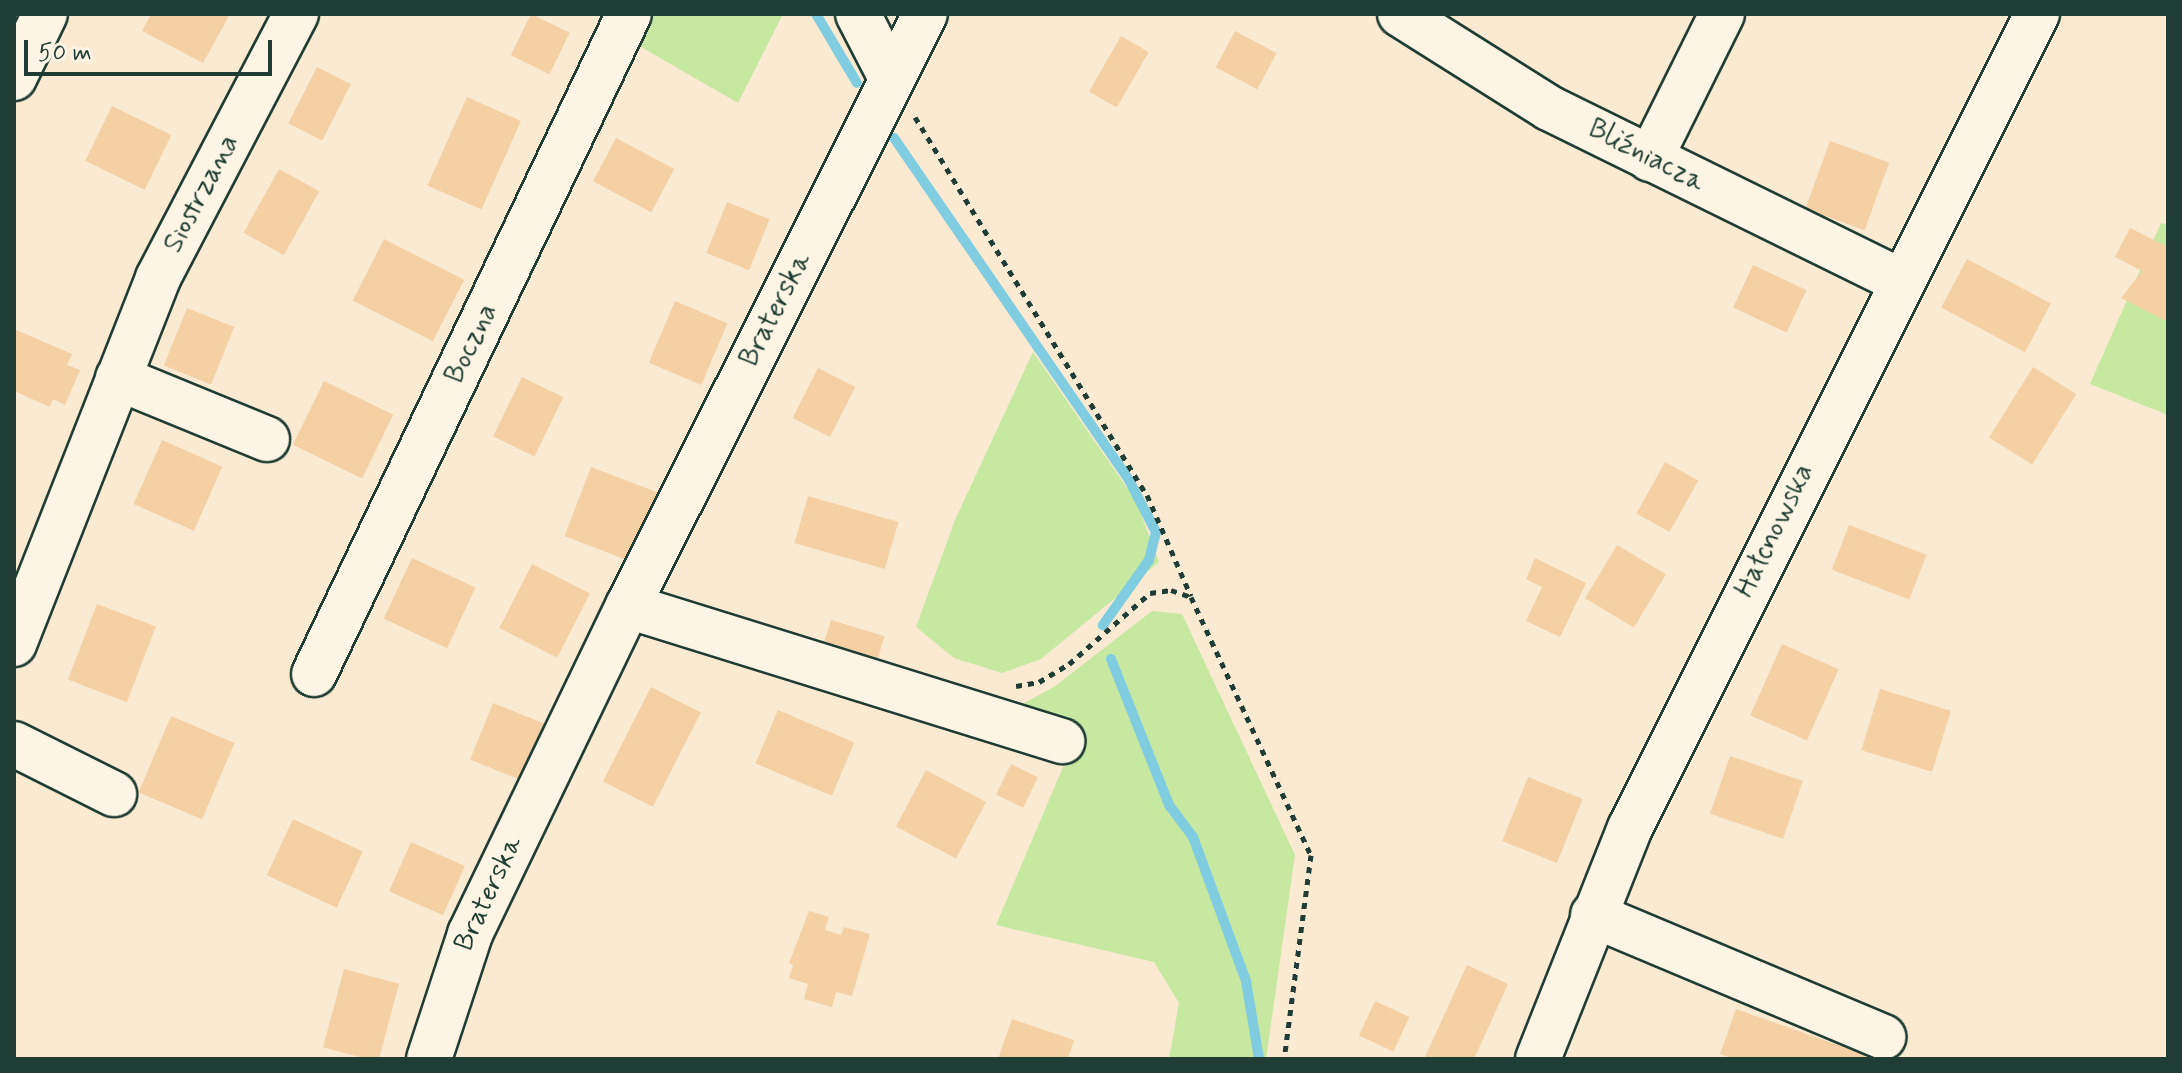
<!DOCTYPE html>
<meta charset="utf-8">
<style>
body{margin:0}
#map{position:relative;width:2182px;height:1073px;overflow:hidden;background:#faead2;font-family:Mynerve,sans-serif}
div>[style]{position:absolute}
.green>*{inset:0;background:#c6e8a1}
.stream>*{height:10px;margin:-5px;padding:0 5px;transform-origin:5px;border-radius:5px;background:#80cce0}
.building>*{inset:0;background:#f5d0a5;transform-origin:0 0}
.path>*{height:5px;margin-top:-2.5px;transform-origin:0;background:repeating-linear-gradient(90deg,#1f3d34 0 6px,transparent 0 12px)}
.roads{filter:drop-shadow(2px 0 #1f3d34) drop-shadow(-2px 0 #1f3d34) drop-shadow(0 2px #1f3d34) drop-shadow(0 -2px #1f3d34)}
.minor>*{height:44px;margin:-22px;padding:0 22px;transform-origin:22px;border-radius:22px;background:#fcf5e5}
span{translate:-50% -50%;white-space:nowrap;text-align:center;line-height:1.15;-webkit-text-stroke:6px #fcf5e5;paint-order:stroke}
.street-label{font-size:28px;color:#1f3d34}
.frame{position:absolute;inset:0;border:16px solid #1f3d34;pointer-events:none}
.scale{position:absolute;left:24px;top:40px;width:248px;height:36px;box-sizing:border-box;border:4px solid #1f3d34;border-top:0;padding-left:10px;font-size:24px;line-height:28px;white-space:nowrap;color:#1f3d34;-webkit-text-stroke:6px #fcf5e5;paint-order:stroke}
</style>
<div id="map">
<div class="green">
<i style="clip-path:polygon(642px 14px,783px 14px,738px 103px,629px 40px)"></i>
<i style="clip-path:polygon(2161px 223px,2168px 225px,2168px 415px,2090px 384px)"></i>
<i style="clip-path:polygon(1033px 352px,1136px 501px,1159px 562px,1041px 659px,1002px 673px,954px 658px,916px 627px,955px 520px)"></i>
<i style="clip-path:polygon(1152px 611px,1182px 614px,1295px 855px,1266px 1059px,1169px 1059px,1179px 1003px,1154px 962px,996px 925px,1077px 734px,1011px 710px,1054px 687px)"></i>
</div>
<div class="stream">
<i style="left:816px;top:14px;width:80px;rotate:59.3deg"></i>
<i style="left:894px;top:138px;width:415px;rotate:55.5deg"></i>
<i style="left:1129px;top:480px;width:59px;rotate:62.6deg"></i>
<i style="left:1156px;top:532px;width:29px;rotate:104deg"></i>
<i style="left:1149px;top:560px;width:80px;rotate:125.3deg"></i>
<i style="left:1111px;top:659px;width:157px;rotate:68.3deg"></i>
<i style="left:1169px;top:805px;width:40px;rotate:53deg"></i>
<i style="left:1193px;top:837px;width:153px;rotate:69.8deg"></i>
<i style="left:1246px;top:981px;width:79px;rotate:80.5deg"></i>
</div>
<div class="building">
<i style="clip-path:polygon(151px 14px,230px 14px,203px 63px,142px 31px)"></i>
<i style="left:531px;top:14px;width:43px;height:46px;rotate:26deg"></i>
<i style="left:1235px;top:31px;width:47px;height:41px;rotate:28deg"></i>
<i style="left:1121px;top:36px;width:32px;height:64px;rotate:30deg"></i>
<i style="left:317px;top:67px;width:38px;height:63px;rotate:27deg"></i>
<i style="left:467px;top:97px;width:59px;height:97px;rotate:24deg"></i>
<i style="left:112px;top:106px;width:66px;height:61px;rotate:26deg"></i>
<i style="left:616px;top:138px;width:66px;height:49px;rotate:28deg"></i>
<i style="left:1830px;top:141px;width:63px;height:72px;rotate:20deg"></i>
<i style="left:279px;top:169px;width:46px;height:73px;rotate:29deg"></i>
<i style="left:727px;top:202px;width:46px;height:55px;rotate:22deg"></i>
<i style="clip-path:polygon(2130px 228px,2168px 247px,2168px 322px,2121px 298px,2142px 271px,2115px 257px)"></i>
<i style="left:384px;top:239px;width:90px;height:69px;rotate:27deg"></i>
<i style="left:1967px;top:259px;width:95px;height:55px;rotate:28deg"></i>
<i style="left:1753px;top:265px;width:59px;height:47px;rotate:25deg"></i>
<i style="left:675px;top:301px;width:57px;height:67px;rotate:23deg"></i>
<i style="left:187px;top:308px;width:51px;height:62px;rotate:22deg"></i>
<i style="clip-path:polygon(14px 329px,72px 354px,67px 365px,80px 370px,65px 405px,53px 399px,50px 407px,14px 391px)"></i>
<i style="left:2033px;top:367px;width:51px;height:83px;rotate:32deg"></i>
<i style="left:818px;top:368px;width:42px;height:56px;rotate:27deg"></i>
<i style="left:522px;top:377px;width:46px;height:66px;rotate:26deg"></i>
<i style="left:324px;top:381px;width:77px;height:71px;rotate:26deg"></i>
<i style="left:162px;top:440px;width:66px;height:70px;rotate:24deg"></i>
<i style="left:1665px;top:462px;width:38px;height:59px;rotate:29deg"></i>
<i style="left:591px;top:467px;width:79px;height:74px;rotate:21deg"></i>
<i style="left:808px;top:496px;width:94px;height:49px;rotate:16deg"></i>
<i style="left:1849px;top:525px;width:83px;height:48px;rotate:21deg"></i>
<i style="left:1617px;top:545px;width:57px;height:62px;rotate:31deg"></i>
<i style="left:412px;top:558px;width:70px;height:67px;rotate:25deg"></i>
<i style="clip-path:polygon(1535px 558px,1586px 583px,1560px 637px,1526px 621px,1542px 587px,1526px 579px)"></i>
<i style="left:532px;top:564px;width:65px;height:72px;rotate:27deg"></i>
<i style="left:97px;top:604px;width:63px;height:81px;rotate:21deg"></i>
<i style="left:831px;top:620px;width:56px;height:24px;rotate:17deg"></i>
<i style="left:1782px;top:644px;width:62px;height:78px;rotate:24deg"></i>
<i style="left:651px;top:687px;width:56px;height:106px;rotate:27deg"></i>
<i style="left:1880px;top:689px;width:74px;height:64px;rotate:17deg"></i>
<i style="left:493px;top:703px;width:61px;height:61px;rotate:22deg"></i>
<i style="left:778px;top:710px;width:83px;height:58px;rotate:23deg"></i>
<i style="left:171px;top:716px;width:69px;height:83px;rotate:23deg"></i>
<i style="left:1730px;top:756px;width:77px;height:61px;rotate:19deg"></i>
<i style="left:1011px;top:764px;width:30px;height:34px;rotate:26deg"></i>
<i style="left:926px;top:770px;width:68px;height:64px;rotate:28deg"></i>
<i style="left:1528px;top:777px;width:59px;height:69px;rotate:22deg"></i>
<i style="left:293px;top:819px;width:77px;height:62px;rotate:25deg"></i>
<i style="left:411px;top:842px;width:59px;height:54px;rotate:24deg"></i>
<i style="clip-path:polygon(809px 911px,829px 917px,825px 930px,841px 935px,844px 927px,870px 934px,852px 996px,836px 992px,832px 1007px,804px 999px,808px 984px,789px 978px,793px 965px,789px 963px)"></i>
<i style="clip-path:polygon(1467px 965px,1508px 984px,1474px 1059px,1424px 1059px)"></i>
<i style="left:344px;top:969px;width:57px;height:81px;rotate:15deg"></i>
<i style="left:1375px;top:1001px;width:38px;height:38px;rotate:25deg"></i>
<i style="clip-path:polygon(1736px 1009px,1866px 1055px,1864px 1059px,1734px 1059px,1720px 1054px)"></i>
<i style="clip-path:polygon(1012px 1019px,1074px 1040px,1068px 1059px,998px 1059px)"></i>
</div>
<div class="path">
<i style="left:915px;top:117px;width:444px;rotate:58.5deg"></i>
<i style="left:1147px;top:495px;width:110px;rotate:66.5deg"></i>
<i style="left:1016px;top:686px;width:23px;rotate:-10deg"></i>
<i style="left:1039px;top:682px;width:35px;rotate:-31deg"></i>
<i style="left:1069px;top:664px;width:108px;rotate:-41.2deg"></i>
<i style="left:1150px;top:593px;width:21px;rotate:-8deg"></i>
<i style="left:1171px;top:590px;width:21px;rotate:19deg"></i>
<i style="left:1191px;top:597px;width:285px;rotate:65.1deg"></i>
<i style="left:1311px;top:855px;width:206px;rotate:97.5deg"></i>
</div>
<div class="roads">
<div class="minor">
<i style="left:858px;top:14px;width:72px;rotate:62.7deg"></i>
<i style="left:1400px;top:14px;width:176px;rotate:32.2deg"></i>
<i style="left:1549px;top:108px;width:392px;rotate:26.2deg"></i>
<i style="left:14px;top:78px;width:71px;rotate:-64.2deg"></i>
<i style="left:1650px;top:159px;width:162px;rotate:-63.6deg"></i>
<i style="left:118px;top:378px;width:161px;rotate:22.3deg"></i>
<i style="left:628px;top:606px;width:455px;rotate:17.3deg"></i>
<i style="left:14px;top:644px;width:393px;rotate:-68.5deg"></i>
<i style="left:158px;top:278px;width:298px;rotate:-62.4deg"></i>
<i style="left:314px;top:674px;width:731px;rotate:-64.49deg"></i>
<i style="left:14px;top:744px;width:112px;rotate:26.6deg"></i>
<i style="left:1593px;top:915px;width:315px;rotate:22.8deg"></i>
<i style="left:429px;top:1059px;width:132px;rotate:-71.8deg"></i>
<i style="left:470px;top:934px;width:364px;rotate:-64.3deg"></i>
<i style="left:628px;top:606px;width:662px;rotate:-63.36deg"></i>
<i style="left:1538px;top:1059px;width:249px;rotate:-68.3deg"></i>
<i style="left:1630px;top:828px;width:910px;rotate:-63.43deg"></i>
</div>
</div>
<div class="street-label">
<span style="left:1646px;top:156px;rotate:27deg">Bliźniacza</span>
<span style="left:202px;top:194px;rotate:-62deg">Siostrzana</span>
<span style="left:776px;top:310px;rotate:-63deg">Braterska</span>
<span style="left:472px;top:344px;rotate:-64deg">Boczna</span>
<span style="left:1775px;top:531px;rotate:-64deg">Hałcnowska</span>
<span style="left:489px;top:894px;rotate:-65deg">Braterska</span>
</div>
<div class="frame"></div>
<div class="scale">50 m</div>
</div>
